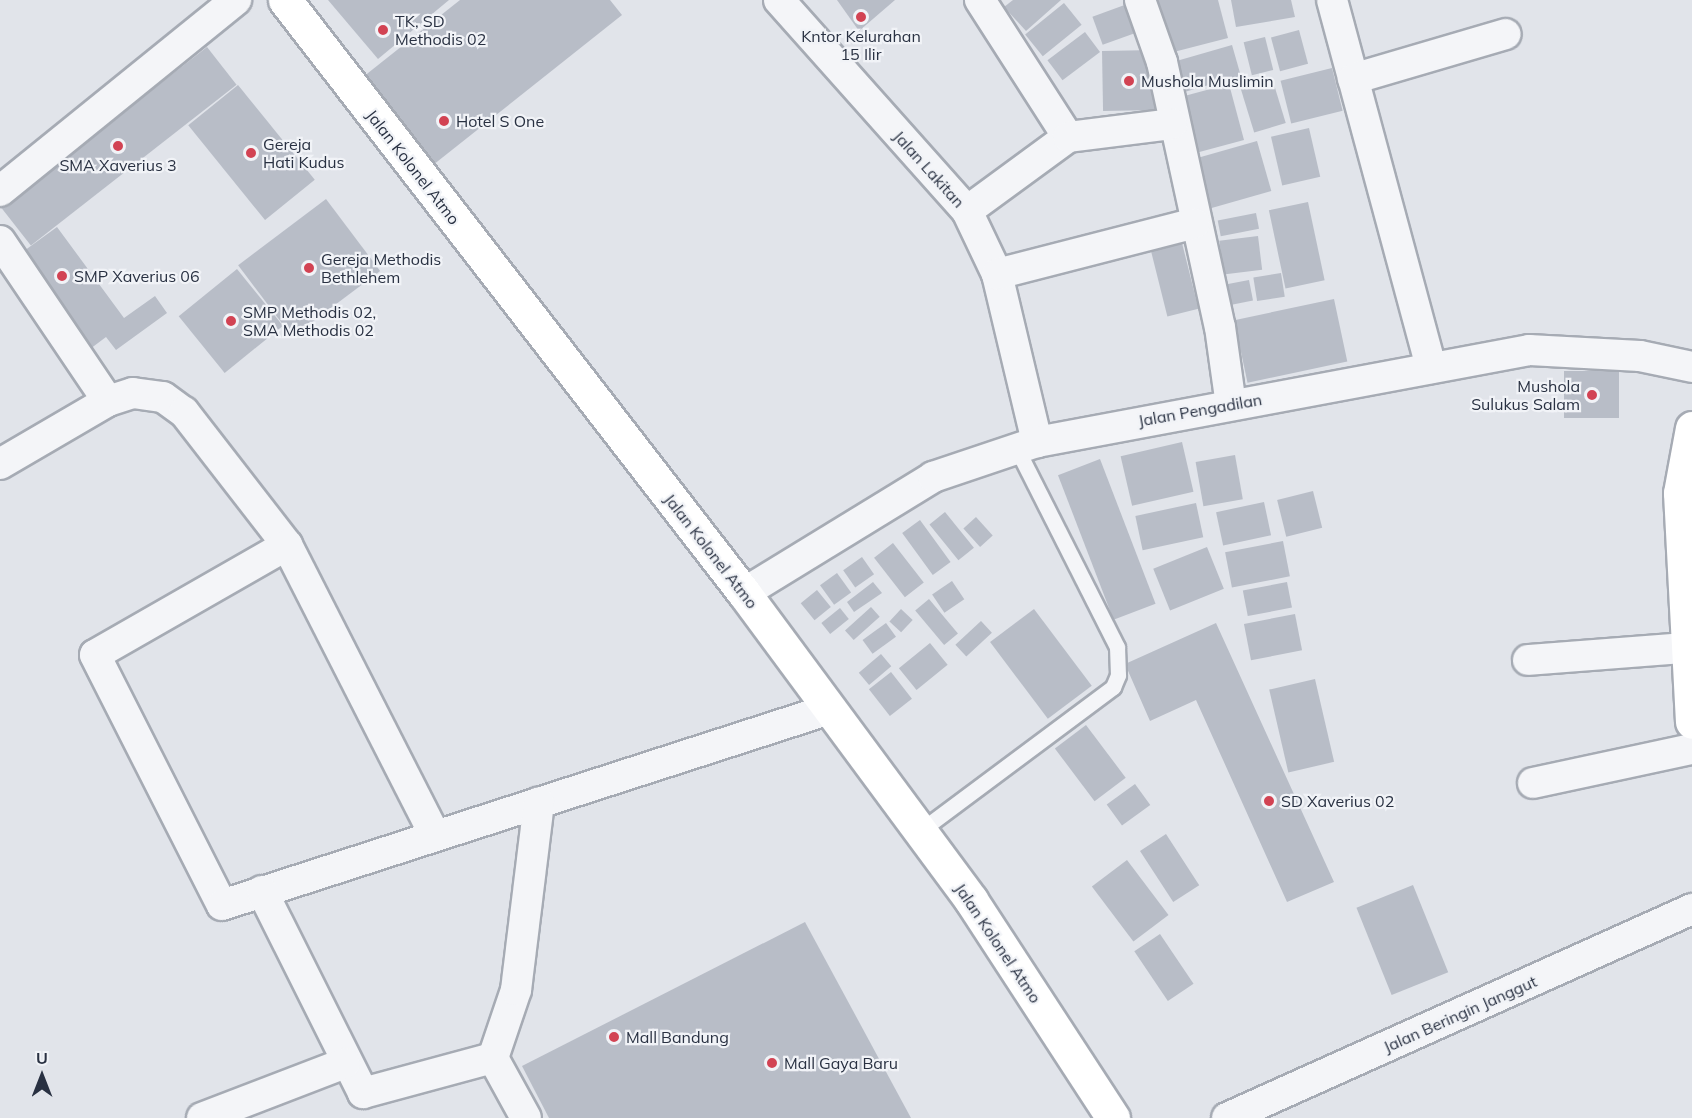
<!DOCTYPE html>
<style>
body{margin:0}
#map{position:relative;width:1692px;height:1118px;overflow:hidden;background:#e1e4ea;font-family:Mulish,sans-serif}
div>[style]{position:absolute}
.building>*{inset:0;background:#b8bdc7;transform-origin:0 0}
.roads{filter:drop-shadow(2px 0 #a6abb4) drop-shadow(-2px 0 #a6abb4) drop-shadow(0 2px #a6abb4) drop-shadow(0 -2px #a6abb4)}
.lane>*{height:15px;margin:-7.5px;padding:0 7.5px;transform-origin:7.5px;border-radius:7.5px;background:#f4f5f8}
.street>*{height:30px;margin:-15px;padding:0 15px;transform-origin:15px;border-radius:15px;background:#f4f5f8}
.secondary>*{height:33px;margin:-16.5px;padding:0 16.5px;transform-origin:16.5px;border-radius:16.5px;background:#fff}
.dots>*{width:16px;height:16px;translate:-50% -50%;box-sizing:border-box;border:3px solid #f1f3f7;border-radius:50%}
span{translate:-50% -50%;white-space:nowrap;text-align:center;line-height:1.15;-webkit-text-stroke:4.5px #f1f3f7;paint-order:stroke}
.poi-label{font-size:16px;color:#293142}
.left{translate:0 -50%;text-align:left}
.right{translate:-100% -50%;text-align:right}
.street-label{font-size:16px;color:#293142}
.north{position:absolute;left:12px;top:1046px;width:60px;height:60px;-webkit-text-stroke:4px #f1f3f7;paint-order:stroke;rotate:0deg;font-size:16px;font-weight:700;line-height:24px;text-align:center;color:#293142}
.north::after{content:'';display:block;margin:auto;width:21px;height:27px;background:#293142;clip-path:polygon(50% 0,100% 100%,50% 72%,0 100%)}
</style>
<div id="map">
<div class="building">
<i style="clip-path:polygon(328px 0,449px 0,378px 59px)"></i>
<i style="clip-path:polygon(460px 0,610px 0,622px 15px,433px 165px,363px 77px)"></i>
<i style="clip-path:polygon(837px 0,895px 0,859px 31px)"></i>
<i style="clip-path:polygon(1013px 0,1061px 0,1026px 31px,1004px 7px)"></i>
<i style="clip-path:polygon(1148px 0,1218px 0,1228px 38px,1162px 55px)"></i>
<i style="clip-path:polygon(1231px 0,1291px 0,1295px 17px,1236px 27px)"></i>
<i style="left:1064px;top:3px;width:28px;height:50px;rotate:51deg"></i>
<i style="left:1130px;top:3px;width:30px;height:40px;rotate:70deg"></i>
<i style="left:1299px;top:30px;width:35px;height:29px;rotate:75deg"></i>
<i style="left:1085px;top:32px;width:25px;height:47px;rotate:53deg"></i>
<i style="left:1265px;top:37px;width:34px;height:22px;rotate:76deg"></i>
<i style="left:1232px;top:45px;width:32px;height:65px;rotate:74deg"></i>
<i style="left:207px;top:47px;width:48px;height:261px;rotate:52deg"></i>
<i style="left:1155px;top:50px;width:60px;height:53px;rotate:89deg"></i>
<i style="left:1332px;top:68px;width:44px;height:53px;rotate:76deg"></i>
<i style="left:1272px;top:78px;width:47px;height:33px;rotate:73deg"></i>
<i style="left:1229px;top:84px;width:58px;height:52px;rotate:75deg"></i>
<i style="left:238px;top:85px;width:122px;height:64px;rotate:51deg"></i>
<i style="left:1309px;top:128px;width:50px;height:39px;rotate:77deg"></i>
<i style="left:1257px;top:141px;width:52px;height:63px;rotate:74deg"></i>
<i style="left:326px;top:199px;width:90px;height:110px;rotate:53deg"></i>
<i style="left:1308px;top:202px;width:80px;height:40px;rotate:78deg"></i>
<i style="left:1256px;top:213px;width:16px;height:39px;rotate:79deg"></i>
<i style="clip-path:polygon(57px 227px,124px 318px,155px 296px,167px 313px,116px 350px,106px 337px,86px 352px,17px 256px)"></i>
<i style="left:1258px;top:236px;width:34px;height:39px;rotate:83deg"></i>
<i style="left:1181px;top:239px;width:72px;height:32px;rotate:76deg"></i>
<i style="left:237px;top:269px;width:73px;height:75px;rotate:51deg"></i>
<i style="left:1281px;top:273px;width:24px;height:28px;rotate:81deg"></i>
<i style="left:1249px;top:280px;width:21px;height:32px;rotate:79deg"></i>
<i style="left:1334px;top:299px;width:64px;height:102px;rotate:78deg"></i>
<i style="left:1564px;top:371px;width:55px;height:47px"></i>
<i style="left:1182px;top:442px;width:51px;height:63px;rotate:77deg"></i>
<i style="left:1235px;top:455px;width:45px;height:40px;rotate:80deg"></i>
<i style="left:1100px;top:459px;width:155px;height:45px;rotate:69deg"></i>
<i style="left:1313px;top:491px;width:38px;height:37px;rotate:76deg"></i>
<i style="left:1264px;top:502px;width:34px;height:49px;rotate:78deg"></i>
<i style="left:1196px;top:503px;width:35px;height:62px;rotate:78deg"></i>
<i style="left:945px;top:512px;width:46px;height:20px;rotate:51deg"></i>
<i style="left:976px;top:517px;width:25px;height:17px;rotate:48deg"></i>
<i style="left:920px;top:520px;width:52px;height:22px;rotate:54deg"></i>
<i style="left:1283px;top:541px;width:36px;height:59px;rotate:79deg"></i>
<i style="left:893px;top:543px;width:50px;height:24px;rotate:52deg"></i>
<i style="left:1207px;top:547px;width:45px;height:58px;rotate:68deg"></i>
<i style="left:862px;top:557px;width:21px;height:23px;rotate:55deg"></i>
<i style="left:837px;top:573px;width:24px;height:21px;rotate:54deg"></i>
<i style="left:952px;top:581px;width:22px;height:24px;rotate:56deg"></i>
<i style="clip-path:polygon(873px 582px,882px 593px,854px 612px,847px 602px)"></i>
<i style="left:1287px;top:582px;width:26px;height:45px;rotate:79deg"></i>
<i style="left:817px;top:590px;width:22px;height:21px;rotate:51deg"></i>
<i style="left:929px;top:599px;width:45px;height:18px;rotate:50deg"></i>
<i style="left:871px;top:607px;width:13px;height:35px;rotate:48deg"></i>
<i style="left:840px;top:608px;width:14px;height:24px;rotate:51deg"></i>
<i style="left:901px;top:609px;width:16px;height:17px;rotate:43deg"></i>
<i style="left:1034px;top:609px;width:96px;height:55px;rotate:53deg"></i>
<i style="left:1295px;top:614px;width:37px;height:52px;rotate:79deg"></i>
<i style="left:981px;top:621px;width:16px;height:35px;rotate:47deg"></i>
<i style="left:886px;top:623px;width:17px;height:29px;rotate:54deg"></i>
<i style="clip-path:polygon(1216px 623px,1334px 882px,1287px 902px,1196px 700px,1150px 721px,1125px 664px)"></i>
<i style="left:930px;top:643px;width:28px;height:40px;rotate:51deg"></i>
<i style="left:881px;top:654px;width:16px;height:29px;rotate:50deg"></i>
<i style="left:891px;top:672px;width:34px;height:28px;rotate:52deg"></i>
<i style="left:1315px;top:679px;width:85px;height:47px;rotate:77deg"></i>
<i style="left:1086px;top:725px;width:66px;height:39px;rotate:53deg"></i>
<i style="left:1135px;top:784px;width:26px;height:35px;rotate:54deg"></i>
<i style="left:1166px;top:834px;width:61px;height:31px;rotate:57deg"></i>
<i style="left:1127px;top:860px;width:69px;height:44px;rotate:53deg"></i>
<i style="left:1413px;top:885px;width:94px;height:61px;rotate:68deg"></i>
<i style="clip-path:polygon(805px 922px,911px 1118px,549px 1118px,522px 1066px)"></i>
<i style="left:1160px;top:934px;width:60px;height:31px;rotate:56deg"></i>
</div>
<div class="roads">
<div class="lane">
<i style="left:920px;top:831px;width:241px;rotate:-36.7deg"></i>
<i style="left:1113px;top:687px;width:13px;rotate:-67deg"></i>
<i style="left:1118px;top:675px;width:28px;rotate:-92deg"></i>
<i style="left:1117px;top:647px;width:224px;rotate:-116.8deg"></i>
</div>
<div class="street">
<i style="left:779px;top:0;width:283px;rotate:48.3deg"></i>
<i style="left:967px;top:211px;width:70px;rotate:64.5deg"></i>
<i style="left:997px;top:274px;width:173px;rotate:76.6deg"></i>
<i style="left:980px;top:0;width:163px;rotate:57.3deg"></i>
<i style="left:1140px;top:0;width:66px;rotate:70.5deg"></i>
<i style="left:1162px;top:62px;width:271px;rotate:77.7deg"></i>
<i style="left:1220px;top:327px;width:79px;rotate:82deg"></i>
<i style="left:1332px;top:0;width:381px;rotate:74.9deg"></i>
<i style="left:1353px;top:79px;width:159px;rotate:-16.4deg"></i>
<i style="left:0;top:191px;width:304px;rotate:-39deg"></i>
<i style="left:967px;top:211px;width:125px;rotate:-36.2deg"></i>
<i style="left:1068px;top:137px;width:105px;rotate:-7.1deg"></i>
<i style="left:0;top:241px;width:193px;rotate:56deg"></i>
<i style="left:997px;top:274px;width:204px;rotate:-14.4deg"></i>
<i style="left:0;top:464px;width:125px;rotate:-30.3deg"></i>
<i style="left:108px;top:401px;width:26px;rotate:-18deg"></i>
<i style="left:133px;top:393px;width:30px;rotate:8deg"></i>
<i style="left:163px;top:397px;width:26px;rotate:36deg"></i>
<i style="left:184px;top:412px;width:168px;rotate:52.2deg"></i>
<i style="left:287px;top:545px;width:326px;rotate:63deg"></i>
<i style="left:287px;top:545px;width:221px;rotate:150.2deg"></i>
<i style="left:95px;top:655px;width:280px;rotate:63.1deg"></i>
<i style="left:222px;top:905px;width:639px;rotate:-17.87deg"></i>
<i style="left:744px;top:593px;width:222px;rotate:-31.5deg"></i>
<i style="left:933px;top:477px;width:110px;rotate:-18.6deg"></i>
<i style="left:1037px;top:442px;width:501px;rotate:-10.59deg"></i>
<i style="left:1529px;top:350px;width:111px;rotate:3.1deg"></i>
<i style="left:1640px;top:356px;width:53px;rotate:11.9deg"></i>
<i style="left:1528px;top:660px;width:156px;rotate:-4.4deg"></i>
<i style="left:1533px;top:783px;width:163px;rotate:-12.1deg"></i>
<i style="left:262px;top:891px;width:226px;rotate:63.4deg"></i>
<i style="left:363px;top:1093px;width:135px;rotate:-15.1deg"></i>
<i style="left:493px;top:1058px;width:68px;rotate:61.2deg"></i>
<i style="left:493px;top:1058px;width:72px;rotate:-71.3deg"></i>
<i style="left:516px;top:990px;width:189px;rotate:-83deg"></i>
<i style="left:202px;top:1118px;width:153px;rotate:-21deg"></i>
<i style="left:1227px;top:1118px;width:510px;rotate:-24.2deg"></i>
</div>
<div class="secondary">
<i style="left:285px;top:0;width:750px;rotate:52.26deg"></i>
<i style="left:744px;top:593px;width:382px;rotate:53.5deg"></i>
<i style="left:971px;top:900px;width:260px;rotate:56.9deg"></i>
<i style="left:1692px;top:428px;width:66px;rotate:100.5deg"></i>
<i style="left:1680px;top:493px;width:229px;rotate:87deg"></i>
</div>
</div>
<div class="dots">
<i style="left:861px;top:17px;background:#d24353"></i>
<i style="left:383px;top:30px;background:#d24353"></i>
<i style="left:1129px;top:81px;background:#d24353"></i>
<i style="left:444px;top:121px;background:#d24353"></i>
<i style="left:118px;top:146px;background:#d24353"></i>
<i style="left:251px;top:153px;background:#d24353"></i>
<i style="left:309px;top:268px;background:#d24353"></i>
<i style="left:62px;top:276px;background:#d24353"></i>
<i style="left:231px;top:321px;background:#d24353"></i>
<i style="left:1592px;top:395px;background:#d24353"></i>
<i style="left:1269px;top:801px;background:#d24353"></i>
<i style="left:614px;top:1037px;background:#d24353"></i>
<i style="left:772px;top:1063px;background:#d24353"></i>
</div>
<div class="poi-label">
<span class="left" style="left:395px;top:30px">TK, SD<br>Methodis 02</span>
<span style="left:861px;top:45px">Kntor Kelurahan<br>15 Ilir</span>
<span class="left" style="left:1141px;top:81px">Mushola Muslimin</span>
<span class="left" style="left:456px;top:121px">Hotel S One</span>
<span class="left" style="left:263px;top:153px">Gereja<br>Hati Kudus</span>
<span style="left:118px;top:165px">SMA Xaverius 3</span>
<span class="left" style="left:321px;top:268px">Gereja Methodis<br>Bethlehem</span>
<span class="left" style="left:74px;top:276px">SMP Xaverius 06</span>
<span class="left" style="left:243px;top:321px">SMP Methodis 02,<br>SMA Methodis 02</span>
<span class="right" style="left:1580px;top:395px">Mushola<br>Sulukus Salam</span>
<span class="left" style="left:1281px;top:801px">SD Xaverius 02</span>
<span class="left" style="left:626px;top:1037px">Mall Bandung</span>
<span class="left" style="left:784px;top:1063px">Mall Gaya Baru</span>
</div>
<div class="street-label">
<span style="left:413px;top:167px;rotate:52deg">Jalan Kolonel Atmo</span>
<span style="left:929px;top:169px;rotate:48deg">Jalan Lakitan</span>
<span style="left:1200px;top:410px;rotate:-10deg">Jalan Pengadilan</span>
<span style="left:711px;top:551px;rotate:52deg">Jalan Kolonel Atmo</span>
<span style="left:998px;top:943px;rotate:56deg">Jalan Kolonel Atmo</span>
<span style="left:1460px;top:1014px;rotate:-24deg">Jalan Beringin Janggut</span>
</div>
<div class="north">U</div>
</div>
